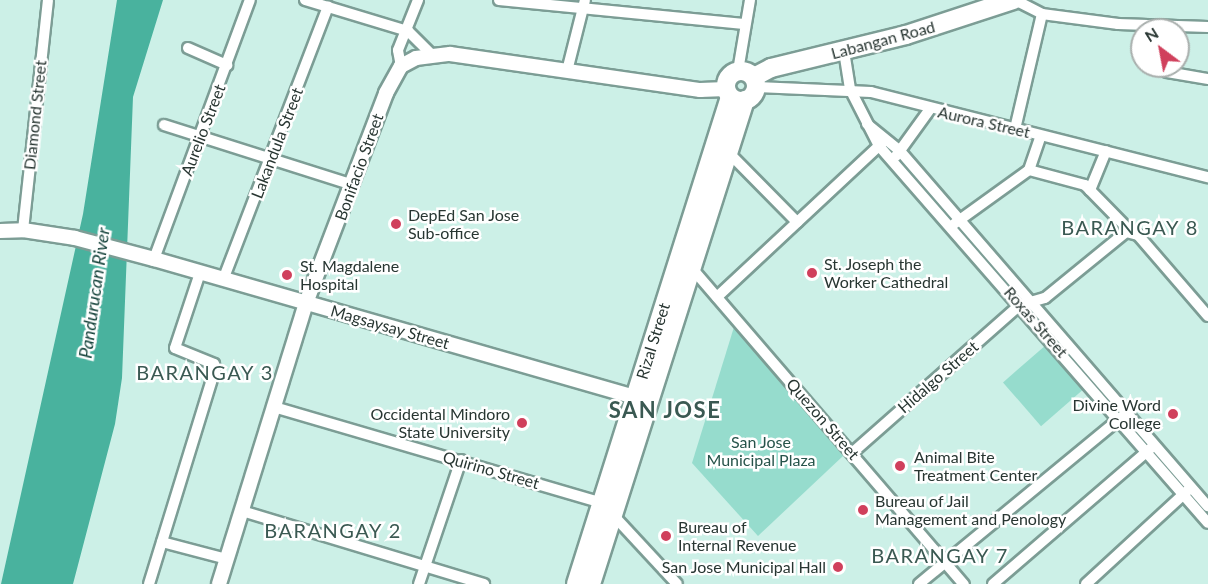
<!DOCTYPE html>
<style>
body{margin:0}
#map{position:relative;width:1208px;height:584px;overflow:hidden;background:#ccf0e7;font-family:Lato,sans-serif}
div>[style]{position:absolute}
.green>*{inset:0;background:#96dccd;transform-origin:0 0}
.water>*{inset:0;background:#49b29e}
.roads{filter:drop-shadow(2px 0 #7c9d95) drop-shadow(-2px 0 #7c9d95) drop-shadow(0 2px #7c9d95) drop-shadow(0 -2px #7c9d95)}
.minor>*{height:10px;margin:-5px;padding:0 5px;transform-origin:5px;border-radius:5px;background:#fff}
.tertiary>*{height:14px;margin:-7px;padding:0 7px;transform-origin:7px;border-radius:7px;background:#fff}
.primary>*{height:18px;margin:-9px;padding:0 9px;transform-origin:9px;border-radius:9px;background:#fff}
.primary>.ring{margin:-9px;padding:0;box-sizing:content-box;background:none;border:18px solid #fff;border-radius:50%}
.dots>*{width:16px;height:16px;translate:-50% -50%;box-sizing:border-box;border:3px solid #fff;border-radius:50%}
span{translate:-50% -50%;white-space:nowrap;text-align:center;line-height:1.15;-webkit-text-stroke:5px #fff;paint-order:stroke}
.street-label{font-size:16px;color:#283632}
.poi-label{font-size:16px;color:#283632}
.left{translate:0 -50%;text-align:left}
.right{translate:-100% -50%;text-align:right}
.park-label{font-size:16px;color:#27544b}
.water-label{font-size:18px;color:#15433b;font-style:italic}
.quarter-label{font-size:20px;color:#3a5952;letter-spacing:1.5px}
.district-label{font-size:22px;color:#3a5952;font-weight:700;letter-spacing:1.5px}
.north{position:absolute;left:1130px;top:18px;width:60px;height:60px;box-sizing:border-box;background:#fff;border:2px solid #a9afad;border-radius:50%;rotate:328deg;font-size:16px;font-weight:700;line-height:24px;text-align:center;color:#283632}
.north::after{content:'';display:block;margin:auto;width:21px;height:27px;background:#d0405c;clip-path:polygon(50% 0,100% 100%,50% 72%,0 100%)}
</style>
<div id="map">
<div class="green">
<i style="clip-path:polygon(734px 327px,843px 456px,758px 536px,692px 463px)"></i>
<i style="left:1046px;top:345px;width:58px;height:57px;rotate:49deg"></i>
</div>
<div class="water">
<i style="clip-path:polygon(117px 0,163px 0,133px 97px,122px 378px,115px 424px,73px 584px,1px 584px,83px 214px)"></i>
</div>
<div class="roads">
<div class="minor">
<i style="left:305px;top:0;width:108px;rotate:16.8deg"></i>
<i style="left:408px;top:31px;width:33px;rotate:45deg"></i>
<i style="left:499px;top:0;width:246px;rotate:5.6deg"></i>
<i style="left:1015px;top:0;width:30px;rotate:27deg"></i>
<i style="left:1042px;top:14px;width:77px;rotate:7.5deg"></i>
<i style="left:1118px;top:24px;width:90px;rotate:1.9deg"></i>
<i style="left:188px;top:48px;width:43px;rotate:23.6deg"></i>
<i style="left:844px;top:51px;width:38px;rotate:81deg"></i>
<i style="left:850px;top:89px;width:64px;rotate:63deg"></i>
<i style="left:879px;top:146px;width:500px;rotate:48.89deg"></i>
<i style="left:401px;top:66px;width:16px;rotate:-101deg"></i>
<i style="left:398px;top:50px;width:54px;rotate:-68.2deg"></i>
<i style="left:1168px;top:66px;width:6px;rotate:99deg"></i>
<i style="left:1167px;top:72px;width:42px;rotate:9.7deg"></i>
<i style="left:567px;top:71px;width:73px;rotate:-75.8deg"></i>
<i style="left:738px;top:71px;width:72px;rotate:-80.4deg"></i>
<i style="left:757px;top:87px;width:114px;rotate:2.5deg"></i>
<i style="left:871px;top:92px;width:348px;rotate:14.2deg"></i>
<i style="left:867px;top:124px;width:43px;rotate:39.3deg"></i>
<i style="left:900px;top:151px;width:470px;rotate:49.1deg"></i>
<i style="left:164px;top:125px;width:198px;rotate:17.6deg"></i>
<i style="left:1015px;top:129px;width:118px;rotate:-76.8deg"></i>
<i style="left:727px;top:151px;width:100px;rotate:45.4deg"></i>
<i style="left:896px;top:156px;width:58px;rotate:-54.1deg"></i>
<i style="left:1029px;top:170px;width:58px;rotate:15deg"></i>
<i style="left:1085px;top:185px;width:64px;rotate:45.6deg"></i>
<i style="left:1090px;top:190px;width:42px;rotate:-67.7deg"></i>
<i style="left:954px;top:224px;width:92px;rotate:-35.8deg"></i>
<i style="left:1029px;top:170px;width:36px;rotate:-71deg"></i>
<i style="left:23px;top:230px;width:231px;rotate:-83.8deg"></i>
<i style="left:154px;top:259px;width:276px;rotate:-69.7deg"></i>
<i style="left:690px;top:266px;width:420px;rotate:49.3deg"></i>
<i style="left:223px;top:280px;width:293px;rotate:-69deg"></i>
<i style="left:717px;top:297px;width:227px;rotate:-43deg"></i>
<i style="left:274px;top:407px;width:342px;rotate:16.3deg"></i>
<i style="left:602px;top:503px;width:110px;rotate:47.2deg"></i>
<i style="left:852px;top:453px;width:224px;rotate:-41.4deg"></i>
<i style="left:1020px;top:305px;width:26px;rotate:-16deg"></i>
<i style="left:1045px;top:298px;width:104px;rotate:-39.2deg"></i>
<i style="left:1126px;top:232px;width:12px;rotate:14deg"></i>
<i style="left:1138px;top:235px;width:107px;rotate:49.2deg"></i>
<i style="left:242px;top:511px;width:253px;rotate:16.8deg"></i>
<i style="left:162px;top:542px;width:67px;rotate:14.7deg"></i>
<i style="left:149px;top:584px;width:224px;rotate:-72.9deg"></i>
<i style="left:215px;top:370px;width:6px;rotate:-99deg"></i>
<i style="left:214px;top:364px;width:42px;rotate:-157.7deg"></i>
<i style="left:175px;top:348px;width:79px;rotate:-71.6deg"></i>
<i style="left:419px;top:584px;width:131px;rotate:-71.3deg"></i>
<i style="left:919px;top:584px;width:266px;rotate:-39.5deg"></i>
<i style="left:993px;top:584px;width:210px;rotate:-40.7deg"></i>
<i style="left:1086px;top:584px;width:137px;rotate:-42.6deg"></i>
</div>
<div class="tertiary">
<i style="left:0;top:231px;width:23px;rotate:-2deg"></i>
<i style="left:23px;top:230px;width:53px;rotate:8.7deg"></i>
<i style="left:75px;top:238px;width:82px;rotate:14.9deg"></i>
<i style="left:154px;top:259px;width:500px;rotate:16.01deg"></i>
<i style="left:635px;top:397px;width:10px;rotate:45deg"></i>
<i style="left:219px;top:584px;width:294px;rotate:-72.8deg"></i>
<i style="left:306px;top:303px;width:225px;rotate:-69.1deg"></i>
<i style="left:386px;top:93px;width:31px;rotate:-61deg"></i>
<i style="left:401px;top:66px;width:17px;rotate:-28deg"></i>
<i style="left:416px;top:58px;width:34px;rotate:-7deg"></i>
<i style="left:450px;top:54px;width:253px;rotate:8.2deg"></i>
<i style="left:700px;top:90px;width:26px;rotate:-2deg"></i>
</div>
<div class="primary">
<i class="ring" style="left:726px;top:71px;width:12px;height:12px"></i>
<i style="left:754px;top:77px;width:19px;rotate:-28deg"></i>
<i style="left:771px;top:68px;width:139px;rotate:-13.7deg"></i>
<i style="left:906px;top:35px;width:113px;rotate:-18.1deg"></i>
<i style="left:576px;top:584px;width:511px;rotate:-72.45deg"></i>
<i style="left:591px;top:584px;width:508px;rotate:-72.35deg"></i>
</div>
</div>
<div class="dots">
<i style="left:396px;top:224px;background:#d0405c"></i>
<i style="left:812px;top:273px;background:#d0405c"></i>
<i style="left:287px;top:275px;background:#d0405c"></i>
<i style="left:1173px;top:414px;background:#d0405c"></i>
<i style="left:522px;top:423px;background:#d0405c"></i>
<i style="left:900px;top:466px;background:#d0405c"></i>
<i style="left:863px;top:510px;background:#d0405c"></i>
<i style="left:666px;top:536px;background:#d0405c"></i>
<i style="left:838px;top:567px;background:#d0405c"></i>
</div>
<div class="street-label">
<span style="left:883px;top:40px;rotate:-15deg">Labangan Road</span>
<span style="left:35px;top:115px;rotate:-84deg">Diamond Street</span>
<span style="left:984px;top:122px;rotate:13deg">Aurora Street</span>
<span style="left:203px;top:130px;rotate:-69deg">Aurelio Street</span>
<span style="left:277px;top:143px;rotate:-69deg">Lakandula Street</span>
<span style="left:359px;top:167px;rotate:-70deg">Bonifacio Street</span>
<span style="left:1036px;top:322px;rotate:49deg">Roxas Street</span>
<span style="left:390px;top:327px;rotate:16deg">Magsaysay Street</span>
<span style="left:653px;top:341px;rotate:-73deg">Rizal Street</span>
<span style="left:938px;top:377px;rotate:-41deg">Hidalgo Street</span>
<span style="left:823px;top:419px;rotate:49deg">Quezon Street</span>
<span style="left:491px;top:470px;rotate:16deg">Quirino Street</span>
</div>
<div class="poi-label">
<span class="left" style="left:408px;top:224px">DepEd San Jose<br>Sub-office</span>
<span class="left" style="left:824px;top:273px">St. Joseph the<br>Worker Cathedral</span>
<span class="left" style="left:300px;top:275px">St. Magdalene<br>Hospital</span>
<span class="right" style="left:1161px;top:414px">Divine Word<br>College</span>
<span class="right" style="left:510px;top:423px">Occidental Mindoro<br>State University</span>
<span class="left" style="left:914px;top:466px">Animal Bite<br>Treatment Center</span>
<span class="left" style="left:875px;top:510px">Bureau of Jail<br>Management and Penology</span>
<span class="left" style="left:678px;top:536px">Bureau of<br>Internal Revenue</span>
<span class="right" style="left:826px;top:567px">San Jose Municipal Hall</span>
</div>
<div class="park-label">
<span style="left:761px;top:451px">San Jose<br>Municipal Plaza</span>
</div>
<div class="water-label">
<span style="left:94px;top:293px;rotate:-82deg">Pandurucan River</span>
</div>
<div class="quarter-label">
<span style="left:1130px;top:227px">BARANGAY 8</span>
<span style="left:205px;top:372px">BARANGAY 3</span>
<span style="left:333px;top:530px">BARANGAY 2</span>
<span style="left:940px;top:555px">BARANGAY 7</span>
</div>
<div class="district-label">
<span style="left:665px;top:410px">SAN JOSE</span>
</div>
<div class="north">N</div>
</div>
